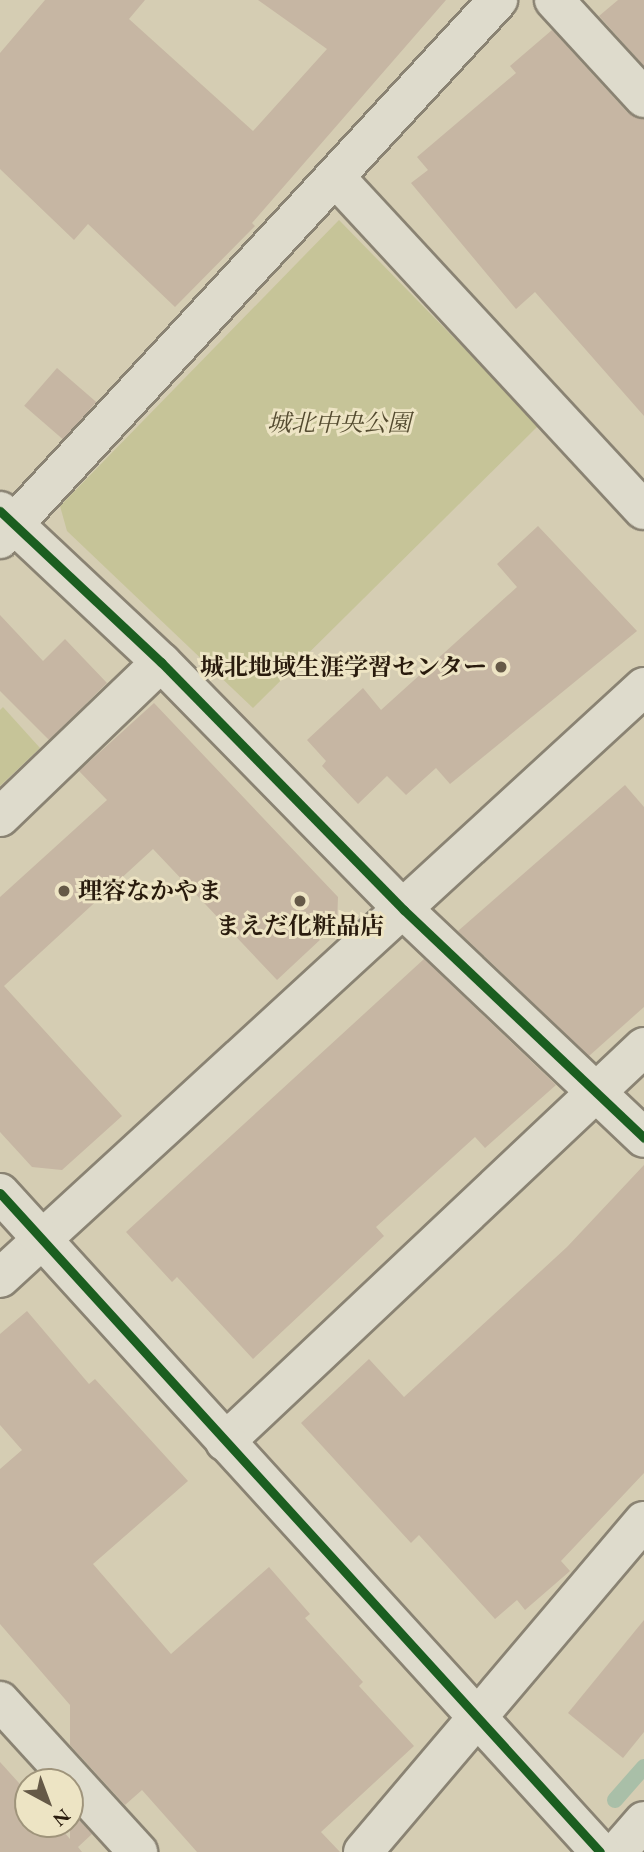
<!DOCTYPE html>
<meta charset="utf-8">
<style>
body{margin:0}
#map{position:relative;width:644px;height:1852px;overflow:hidden;background:#d5cdb3;font-family:"EB Garamond","Noto Serif JP",serif}
div>[style]{position:absolute}
.green>*{inset:0;background:#c6c498}
.stream>*{height:16px;margin:-8px;padding:0 8px;transform-origin:8px;border-radius:8px;background:#a9bfa8}
.building>*{inset:0;background:#c6b6a3;transform-origin:0 0}
.roads{filter:drop-shadow(2px 0 #8a8373) drop-shadow(-2px 0 #8a8373) drop-shadow(0 2px #8a8373) drop-shadow(0 -2px #8a8373)}
.street>*{height:38px;margin:-19px;padding:0 19px;transform-origin:19px;border-radius:19px;background:#dedbcc}
.secondary>*{height:38px;margin:-19px;padding:0 19px;transform-origin:19px;border-radius:19px;background:#dedbcc}
.cycleway>*{height:9px;margin:-4.5px;padding:0 4.5px;transform-origin:4.5px;border-radius:4.5px;background:#1b5e20}
.dots>*{width:19px;height:19px;translate:-50% -50%;box-sizing:border-box;border:4px solid #ede4c4;border-radius:50%}
span{translate:-50% -50%;white-space:nowrap;text-align:center;line-height:1.15;-webkit-text-stroke:6px #ede4c4;paint-order:stroke}
.park-label{font-size:24px;color:#544b30;font-style:italic}
.poi-label{font-size:24px;color:#291b0d;font-weight:700}
.right{translate:-100% -50%;text-align:right}
.left{translate:0 -50%;text-align:left}
.north{position:absolute;left:14px;top:1768px;width:70px;height:70px;box-sizing:border-box;background:#ede4c4;border:2px solid #9f947b;border-radius:50%;rotate:139deg;font-size:19px;font-weight:700;line-height:28px;text-align:center;color:#291b0d}
.north::after{content:'';display:block;margin:auto;width:24px;height:32px;background:#655947;clip-path:polygon(50% 0,100% 100%,50% 72%,0 100%)}
</style>
<div id="map">
<div class="green">
<i style="clip-path:polygon(339px 220px,539px 425px,253px 708px,67px 531px,60px 506px)"></i>
<i style="clip-path:polygon(3px 707px,40px 748px,0 786px,0 710px)"></i>
</div>
<div class="stream">
<i style="left:615px;top:1800px;width:44px;rotate:-48.7deg"></i>
</div>
<div class="building">
<i style="clip-path:polygon(45px 0,145px 0,129px 19px,253px 131px,327px 49px,258px 0,446px 0,252px 223px,255px 226px,175px 307px,88px 224px,74px 240px,0 169px,0 53px)"></i>
<i style="clip-path:polygon(618px 0,644px 0,644px 66px,599px 16px)"></i>
<i style="clip-path:polygon(552px 30px,628px 113px,644px 119px,644px 416px,535px 292px,516px 309px,411px 183px,428px 170px,417px 157px,516px 73px,510px 66px)"></i>
<i style="left:57px;top:368px;width:52px;height:50px;rotate:41deg"></i>
<i style="clip-path:polygon(538px 526px,637px 631px,450px 784px,436px 768px,406px 795px,387px 776px,358px 804px,322px 766px,326px 761px,307px 740px,363px 688px,381px 710px,517px 587px,497px 564px)"></i>
<i style="clip-path:polygon(0 615px,43px 661px,65px 639px,107px 683px,49px 740px,0 691px)"></i>
<i style="clip-path:polygon(154px 703px,338px 897px,337px 924px,277px 980px,153px 849px,4px 986px,122px 1116px,62px 1170px,32px 1167px,0 1132px,0 897px,107px 800px,79px 771px)"></i>
<i style="clip-path:polygon(625px 785px,644px 807px,644px 1007px,589px 1056px,458px 931px)"></i>
<i style="clip-path:polygon(424px 959px,556px 1085px,485px 1148px,475px 1137px,376px 1227px,384px 1236px,253px 1359px,177px 1277px,172px 1282px,126px 1232px)"></i>
<i style="clip-path:polygon(644px 1165px,644px 1473px,561px 1561px,570px 1571px,525px 1610px,517px 1600px,495px 1619px,419px 1535px,411px 1543px,301px 1423px,369px 1359px,404px 1397px,567px 1247px)"></i>
<i style="clip-path:polygon(27px 1311px,89px 1384px,95px 1379px,188px 1481px,93px 1564px,171px 1654px,269px 1567px,310px 1614px,305px 1618px,363px 1682px,359px 1686px,414px 1746px,321px 1832px,340px 1852px,197px 1852px,142px 1790px,125px 1805px,70px 1745px,70px 1705px,0 1624px,0 1469px,22px 1450px,0 1425px,0 1334px)"></i>
<i style="clip-path:polygon(644px 1620px,644px 1732px,623px 1758px,568px 1713px)"></i>
<i style="clip-path:polygon(0 1762px,28px 1793px,28px 1824px,57px 1824px,70px 1839px,70px 1810px,92px 1834px,78px 1847px,82px 1852px,0 1852px)"></i>
</div>
<div class="roads">
<div class="street">
<i style="left:554px;top:0;width:133px;rotate:47.4deg"></i>
<i style="left:337px;top:179px;width:451px;rotate:47.2deg"></i>
<i style="left:0;top:511px;width:221px;rotate:43.2deg"></i>
<i style="left:161px;top:662px;width:347px;rotate:45.6deg"></i>
<i style="left:404px;top:910px;width:331px;rotate:43.5deg"></i>
<i style="left:0;top:539px;width:734px;rotate:-47.26deg"></i>
<i style="left:0;top:817px;width:223px;rotate:-43.9deg"></i>
<i style="left:0;top:1278px;width:874px;rotate:-42.54deg"></i>
<i style="left:225px;top:1442px;width:576px;rotate:-43.31deg"></i>
<i style="left:0;top:1701px;width:205px;rotate:47.6deg"></i>
<i style="left:363px;top:1852px;width:434px;rotate:-49.7deg"></i>
<i style="left:617px;top:1852px;width:41px;rotate:-48.9deg"></i>
</div>
<div class="secondary">
<i style="left:0;top:1193px;width:891px;rotate:47.68deg"></i>
</div>
</div>
<div class="cycleway">
<i style="left:0;top:511px;width:221px;rotate:43.2deg"></i>
<i style="left:161px;top:662px;width:347px;rotate:45.6deg"></i>
<i style="left:404px;top:910px;width:331px;rotate:43.5deg"></i>
<i style="left:0;top:1193px;width:891px;rotate:47.68deg"></i>
</div>
<div class="dots">
<i style="left:501px;top:667px;background:#655947"></i>
<i style="left:64px;top:891px;background:#655947"></i>
<i style="left:300px;top:901px;background:#655947"></i>
</div>
<div class="park-label">
<span style="left:339px;top:423px">城北中央公園</span>
</div>
<div class="poi-label">
<span class="right" style="left:487px;top:667px">城北地域生涯学習センター</span>
<span class="left" style="left:78px;top:891px">理容なかやま</span>
<span style="left:300px;top:926px">まえだ化粧品店</span>
</div>
<div class="north">N</div>
</div>
